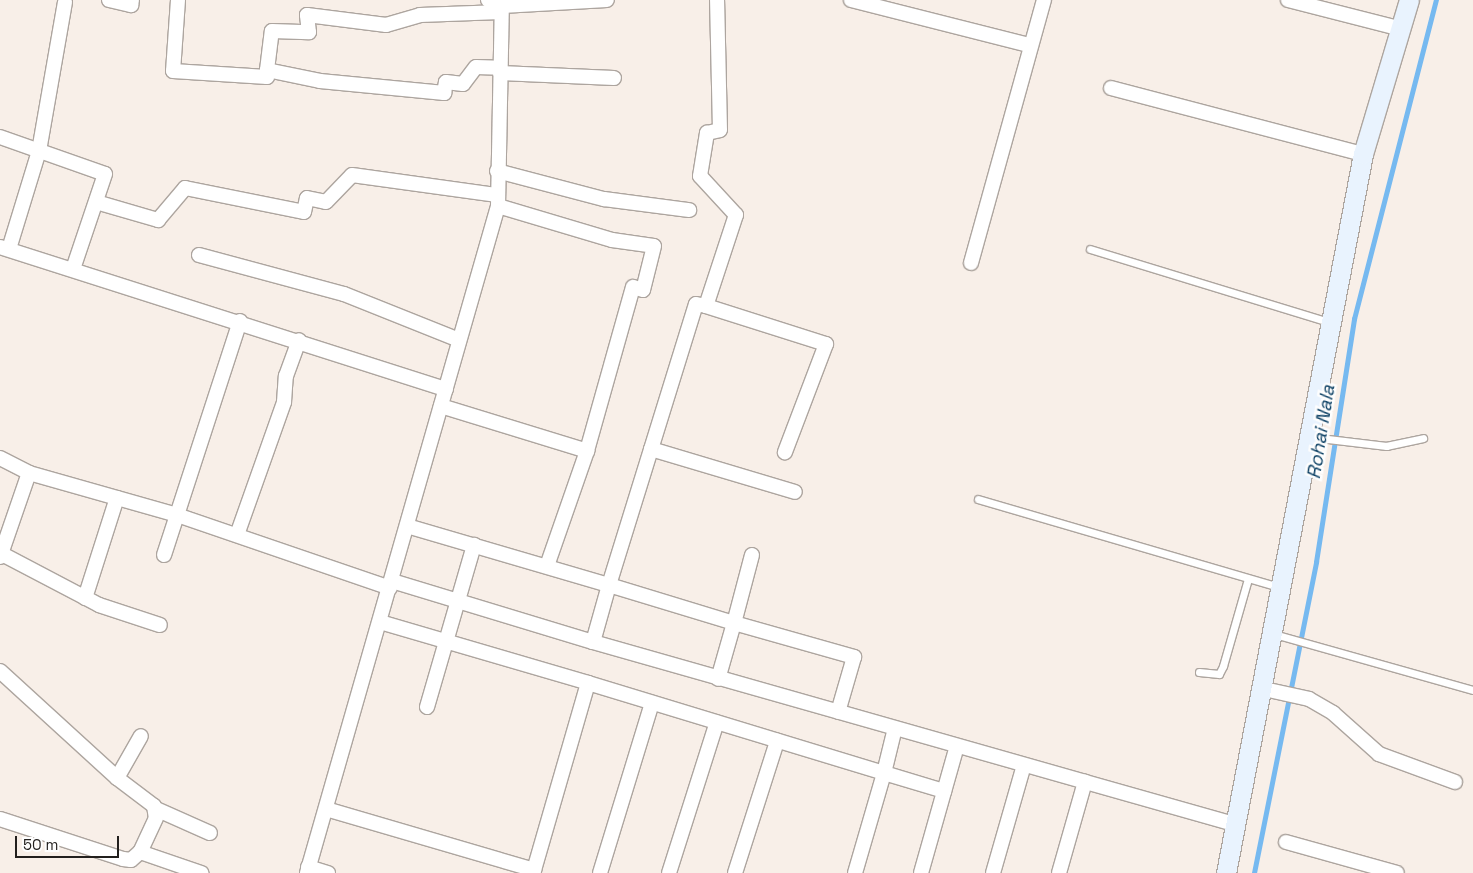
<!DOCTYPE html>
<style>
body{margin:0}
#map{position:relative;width:1473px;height:873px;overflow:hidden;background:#f8efe8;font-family:"Space Grotesk",sans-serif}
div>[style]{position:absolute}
.stream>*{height:4.5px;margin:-2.25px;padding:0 2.25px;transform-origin:2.25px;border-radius:2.25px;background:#76b9f0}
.roads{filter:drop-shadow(1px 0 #ada59f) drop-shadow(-1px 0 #ada59f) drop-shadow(0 1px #ada59f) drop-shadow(0 -1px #ada59f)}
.lane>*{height:7px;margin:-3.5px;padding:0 3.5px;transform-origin:3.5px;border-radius:3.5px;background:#fff}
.street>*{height:14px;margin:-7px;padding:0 7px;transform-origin:7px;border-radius:7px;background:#fff}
.secondary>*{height:19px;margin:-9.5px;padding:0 9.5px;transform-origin:9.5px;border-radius:9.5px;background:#e9f3fe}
span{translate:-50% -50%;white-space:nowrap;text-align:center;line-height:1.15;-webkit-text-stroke:5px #fefefe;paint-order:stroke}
.water-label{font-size:19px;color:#0b3f63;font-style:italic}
.scale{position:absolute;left:15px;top:836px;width:104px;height:22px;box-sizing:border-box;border:2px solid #221f1d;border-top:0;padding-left:6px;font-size:15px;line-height:18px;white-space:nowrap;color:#221f1d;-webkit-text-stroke:4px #fefefe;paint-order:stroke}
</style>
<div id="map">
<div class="stream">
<i style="left:1254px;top:873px;width:317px;rotate:-78.7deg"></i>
<i style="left:1316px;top:562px;width:246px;rotate:-81.1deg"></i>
<i style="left:1354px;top:319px;width:329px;rotate:-75.6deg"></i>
</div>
<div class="roads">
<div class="lane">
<i style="left:1090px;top:249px;width:250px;rotate:17deg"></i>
<i style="left:1311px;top:437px;width:76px;rotate:6.8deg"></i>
<i style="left:1386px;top:446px;width:38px;rotate:-12deg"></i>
<i style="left:978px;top:499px;width:314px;rotate:16.3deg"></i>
<i style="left:1274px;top:634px;width:207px;rotate:15.7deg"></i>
<i style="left:1199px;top:672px;width:20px;rotate:6deg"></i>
<i style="left:1219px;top:674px;width:9px;rotate:-63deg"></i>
<i style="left:1223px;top:666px;width:91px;rotate:-74deg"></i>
</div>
<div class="street">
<i style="left:109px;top:0;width:23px;rotate:13deg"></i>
<i style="left:131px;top:5px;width:5px;rotate:-79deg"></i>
<i style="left:178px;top:0;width:71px;rotate:94deg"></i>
<i style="left:173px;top:71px;width:94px;rotate:3.7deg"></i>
<i style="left:267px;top:77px;width:7px;rotate:-90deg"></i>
<i style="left:267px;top:70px;width:54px;rotate:11.7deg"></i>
<i style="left:320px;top:81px;width:125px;rotate:5.5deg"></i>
<i style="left:444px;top:93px;width:11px;rotate:-80deg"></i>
<i style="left:446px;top:82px;width:17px;rotate:7deg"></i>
<i style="left:463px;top:84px;width:21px;rotate:-53deg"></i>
<i style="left:476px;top:67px;width:24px;rotate:2deg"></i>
<i style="left:488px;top:0;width:15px;rotate:23deg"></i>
<i style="left:502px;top:6px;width:105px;rotate:-3.3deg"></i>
<i style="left:851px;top:0;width:184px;rotate:14.2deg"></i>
<i style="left:1288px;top:0;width:118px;rotate:14.3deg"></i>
<i style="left:267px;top:70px;width:39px;rotate:-83deg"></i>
<i style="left:272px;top:31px;width:37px;rotate:2deg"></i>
<i style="left:309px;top:32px;width:17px;rotate:-97deg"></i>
<i style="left:307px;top:15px;width:80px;rotate:7.2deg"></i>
<i style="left:386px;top:25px;width:35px;rotate:-16deg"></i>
<i style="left:420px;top:15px;width:81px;rotate:-2.1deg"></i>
<i style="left:500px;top:73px;width:114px;rotate:2.5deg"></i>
<i style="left:1111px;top:88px;width:260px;rotate:14.7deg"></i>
<i style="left:0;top:137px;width:111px;rotate:19.4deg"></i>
<i style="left:105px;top:174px;width:100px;rotate:108.6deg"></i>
<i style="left:497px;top:171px;width:111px;rotate:14.7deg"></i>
<i style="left:604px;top:199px;width:86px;rotate:7.4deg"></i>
<i style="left:96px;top:202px;width:65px;rotate:16.2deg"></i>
<i style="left:158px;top:220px;width:42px;rotate:-49.8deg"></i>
<i style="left:185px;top:188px;width:121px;rotate:11.4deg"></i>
<i style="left:304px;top:212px;width:14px;rotate:-78deg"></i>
<i style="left:307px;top:198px;width:19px;rotate:12deg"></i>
<i style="left:326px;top:202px;width:37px;rotate:-46deg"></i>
<i style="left:352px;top:175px;width:145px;rotate:7.9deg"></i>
<i style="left:498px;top:206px;width:119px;rotate:16.6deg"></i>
<i style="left:612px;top:240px;width:42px;rotate:8.1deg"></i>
<i style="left:654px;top:246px;width:45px;rotate:104deg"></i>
<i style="left:643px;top:290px;width:10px;rotate:-163deg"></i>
<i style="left:633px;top:287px;width:170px;rotate:105.7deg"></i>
<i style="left:0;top:247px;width:468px;rotate:17.7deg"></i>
<i style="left:9px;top:249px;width:102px;rotate:-73deg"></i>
<i style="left:39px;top:151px;width:151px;rotate:-80.1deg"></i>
<i style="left:199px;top:255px;width:150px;rotate:15.1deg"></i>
<i style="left:344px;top:294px;width:124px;rotate:21.8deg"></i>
<i style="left:971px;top:263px;width:273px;rotate:-74.5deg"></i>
<i style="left:706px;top:306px;width:126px;rotate:17.6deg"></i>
<i style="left:826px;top:344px;width:116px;rotate:110.8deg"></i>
<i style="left:441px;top:406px;width:153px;rotate:17.1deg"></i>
<i style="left:587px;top:451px;width:122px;rotate:109.2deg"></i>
<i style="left:651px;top:449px;width:150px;rotate:16.6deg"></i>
<i style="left:0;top:458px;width:33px;rotate:27deg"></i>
<i style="left:29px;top:473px;width:154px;rotate:15.8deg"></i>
<i style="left:177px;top:515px;width:225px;rotate:18.9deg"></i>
<i style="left:407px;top:526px;width:210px;rotate:16.3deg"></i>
<i style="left:609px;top:585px;width:294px;rotate:-72.8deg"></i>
<i style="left:696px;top:304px;width:10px;rotate:11deg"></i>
<i style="left:706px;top:306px;width:96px;rotate:-71.8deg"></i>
<i style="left:736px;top:215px;width:53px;rotate:-132.7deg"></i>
<i style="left:700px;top:176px;width:44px;rotate:-80.8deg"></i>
<i style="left:707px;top:133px;width:13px;rotate:-13deg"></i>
<i style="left:720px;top:130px;width:130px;rotate:-91.3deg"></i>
<i style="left:237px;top:535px;width:141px;rotate:-70.5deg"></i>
<i style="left:284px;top:402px;width:26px;rotate:-86deg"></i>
<i style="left:286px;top:376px;width:38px;rotate:-70deg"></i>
<i style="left:2px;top:554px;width:110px;rotate:27.7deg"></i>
<i style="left:99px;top:605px;width:64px;rotate:18.2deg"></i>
<i style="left:164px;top:555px;width:246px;rotate:-72deg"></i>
<i style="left:752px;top:555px;width:70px;rotate:104.8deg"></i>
<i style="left:734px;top:623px;width:125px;rotate:15.8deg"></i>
<i style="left:854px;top:657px;width:57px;rotate:106.2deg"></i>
<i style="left:0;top:557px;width:89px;rotate:-71deg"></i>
<i style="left:392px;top:581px;width:210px;rotate:16.9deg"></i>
<i style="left:593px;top:642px;width:59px;rotate:-74.3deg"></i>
<i style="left:609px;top:585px;width:131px;rotate:16.9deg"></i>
<i style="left:734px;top:623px;width:58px;rotate:105.9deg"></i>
<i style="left:85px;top:598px;width:105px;rotate:-72.3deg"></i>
<i style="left:380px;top:622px;width:217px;rotate:16.3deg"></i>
<i style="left:588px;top:683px;width:198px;rotate:106.1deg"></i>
<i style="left:593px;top:642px;width:669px;rotate:15.86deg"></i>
<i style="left:0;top:671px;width:159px;rotate:42.4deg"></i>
<i style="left:117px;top:778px;width:46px;rotate:37.1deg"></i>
<i style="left:154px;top:806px;width:12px;rotate:81deg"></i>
<i style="left:156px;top:818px;width:38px;rotate:115deg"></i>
<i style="left:140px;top:852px;width:65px;rotate:19deg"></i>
<i style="left:588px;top:683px;width:309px;rotate:16.9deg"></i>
<i style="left:884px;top:773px;width:46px;rotate:-76.3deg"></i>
<i style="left:1264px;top:689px;width:46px;rotate:12.5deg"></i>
<i style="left:1309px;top:699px;width:28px;rotate:30deg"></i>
<i style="left:1333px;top:713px;width:62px;rotate:41.7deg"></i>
<i style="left:1379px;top:754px;width:81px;rotate:20.2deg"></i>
<i style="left:427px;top:707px;width:169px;rotate:-73.8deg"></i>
<i style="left:117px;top:778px;width:48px;rotate:-60.3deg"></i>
<i style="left:156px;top:809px;width:59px;rotate:24deg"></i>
<i style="left:326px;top:809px;width:217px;rotate:16.3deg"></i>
<i style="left:0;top:819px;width:129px;rotate:18deg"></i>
<i style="left:123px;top:859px;width:8px;rotate:7deg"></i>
<i style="left:131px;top:860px;width:12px;rotate:-42deg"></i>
<i style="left:1286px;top:842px;width:115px;rotate:15.6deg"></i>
<i style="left:308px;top:867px;width:21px;rotate:17deg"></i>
<i style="left:307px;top:873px;width:694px;rotate:-74.02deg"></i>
<i style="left:498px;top:206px;width:200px;rotate:-88.9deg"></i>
<i style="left:600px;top:873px;width:178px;rotate:-73deg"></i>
<i style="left:669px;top:873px;width:158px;rotate:-72.4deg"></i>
<i style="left:735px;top:873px;width:139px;rotate:-72.3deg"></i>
<i style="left:855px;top:873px;width:104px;rotate:-73.8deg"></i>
<i style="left:884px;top:773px;width:63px;rotate:16.7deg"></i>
<i style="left:921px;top:873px;width:132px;rotate:-74.2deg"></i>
<i style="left:993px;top:873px;width:112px;rotate:-74deg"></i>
<i style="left:1059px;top:873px;width:95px;rotate:-74.1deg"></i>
</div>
<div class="secondary">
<i style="left:1226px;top:873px;width:732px;rotate:-79.21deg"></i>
<i style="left:1363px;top:154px;width:161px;rotate:-73.4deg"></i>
</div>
</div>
<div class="water-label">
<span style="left:1321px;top:432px;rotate:-81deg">Rohai Nala</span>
</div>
<div class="scale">50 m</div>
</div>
